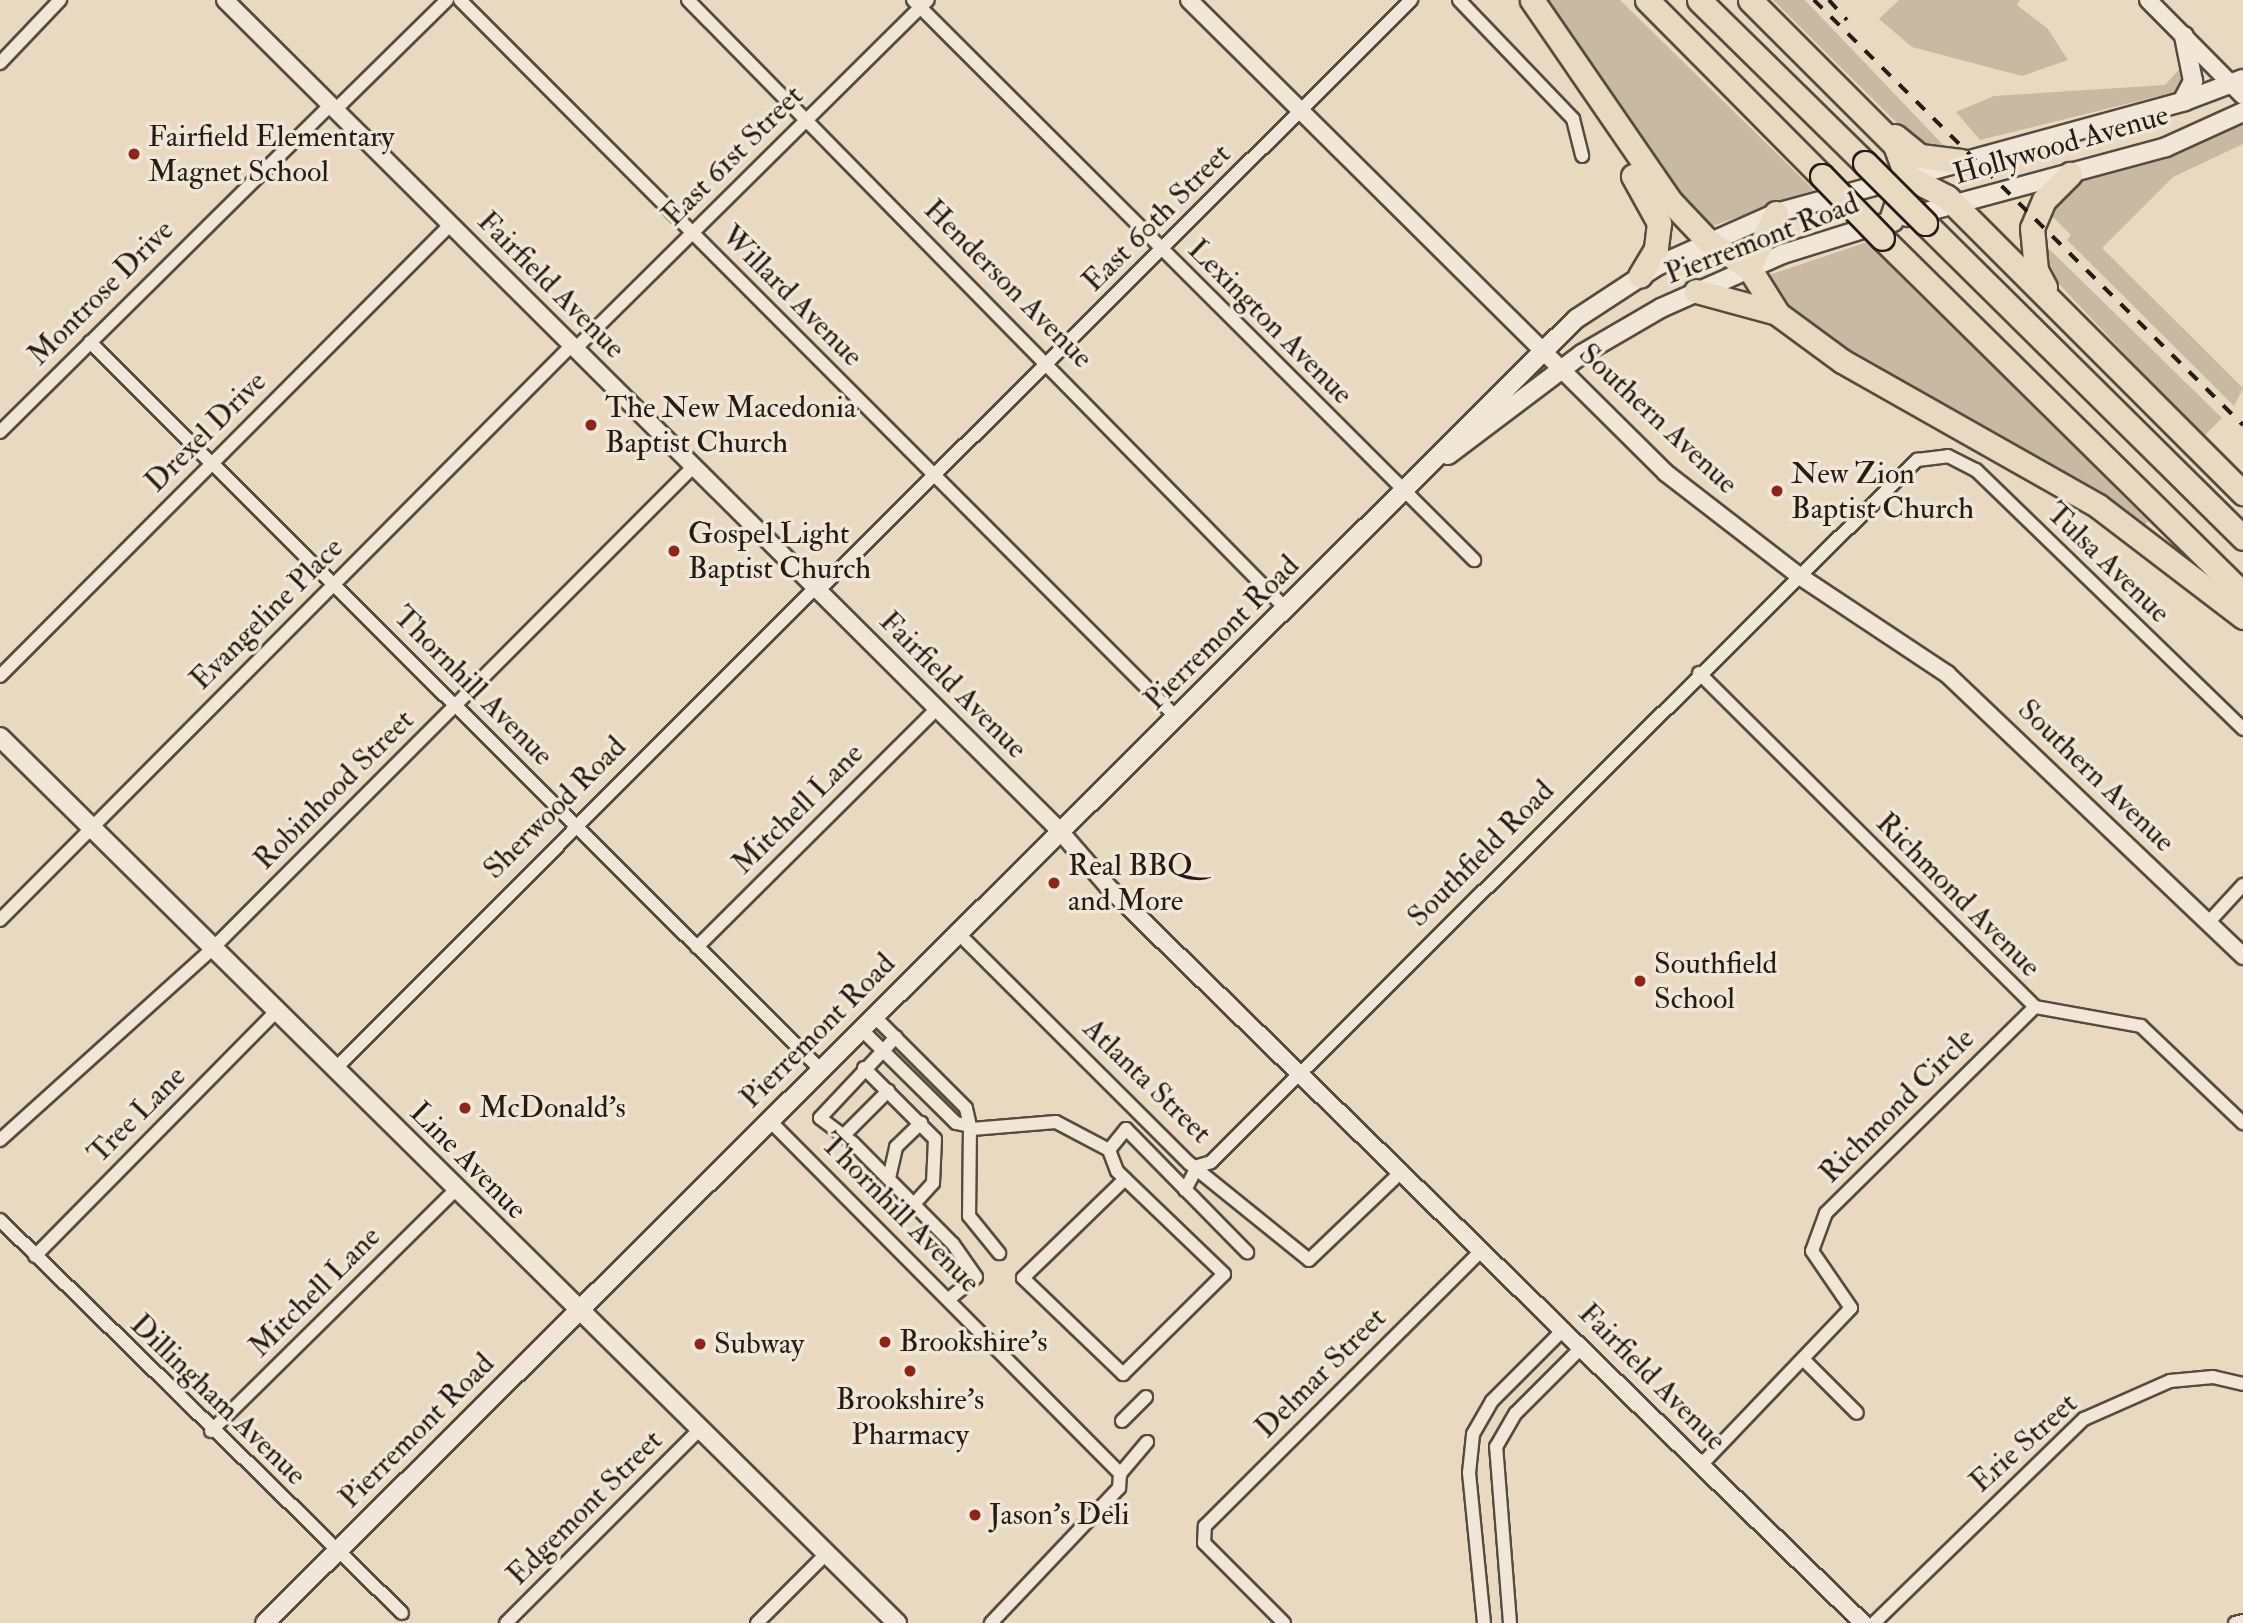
<!DOCTYPE html>
<style>
body{margin:0}
#map{position:relative;width:2243px;height:1623px;overflow:hidden;background:#e9d9c1;font-family:"IM FELL Double Pica",serif}
div>[style]{position:absolute}
.green>*{inset:0;background:#c8b9a3}
.roads{filter:drop-shadow(2px 0 #564c3e) drop-shadow(-2px 0 #564c3e) drop-shadow(0 2px #564c3e) drop-shadow(0 -2px #564c3e)}
.minor>*{height:12px;margin:-6px;padding:0 6px;transform-origin:6px;border-radius:6px;background:#f1e6d7}
.tertiary>*{height:16px;margin:-8px;padding:0 8px;transform-origin:8px;border-radius:8px;background:#f1e6d7}
.secondary>*{height:18px;margin:-9px;padding:0 9px;transform-origin:9px;border-radius:9px;background:#f1e6d7}
.motorway>*{height:23px;margin:-11.5px;padding:0 11.5px;transform-origin:11.5px;border-radius:11.5px;background:#e9d9c1}
.rail>*{height:3.5px;margin-top:-1.75px;transform-origin:0;background:repeating-linear-gradient(90deg,#251d12 0 12px,transparent 0 24px)}
.bridges{filter:drop-shadow(2px 0 #251d12) drop-shadow(-2px 0 #251d12) drop-shadow(0 2px #251d12) drop-shadow(0 -2px #251d12)}
.motorway-bridge>*{height:23px;margin:-11.5px;padding:0 11.5px;transform-origin:11.5px;border-radius:11.5px;background:#e9d9c1}
.dots>*{width:19px;height:19px;translate:-50% -50%;box-sizing:border-box;border:4px solid #f1e6d7;border-radius:50%}
span{translate:-50% -50%;white-space:nowrap;text-align:center;line-height:1.15;-webkit-text-stroke:7px #f1e6d7;paint-order:stroke}
.poi-label{font-size:30px;color:#251d12}
.left{translate:0 -50%;text-align:left}
.street-label{font-size:30px;color:#251d12}
</style>
<div id="map">
<div class="green">
<i style="clip-path:polygon(1539px 0,1620px 0,1814px 190px,1704px 229px)"></i>
<i style="clip-path:polygon(1773px 0,1805px 0,1947px 149px,1915px 141px)"></i>
<i style="clip-path:polygon(1899px 0,2020px 0,2017px 5px,2048px 29px,2068px 60px,2022px 76px,1912px 47px,1879px 19px)"></i>
<i style="clip-path:polygon(2183px 65px,2183px 87px,2175px 92px,1980px 140px,1956px 112px,1994px 96px,2165px 85px)"></i>
<i style="clip-path:polygon(2243px 123px,2243px 144px,2173px 177px,2102px 248px,2243px 388px,2234px 406px,2067px 240px,2071px 235px,2045px 209px,2069px 183px)"></i>
<i style="clip-path:polygon(2040px 240px,2222px 418px,2203px 437px,2058px 283px)"></i>
<i style="clip-path:polygon(1867px 242px,2148px 521px,2144px 526px,1819px 339px,1788px 313px,1763px 277px)"></i>
</div>
<div class="roads">
<div class="minor">
<i style="left:460px;top:0;width:1015px;rotate:45.04deg"></i>
<i style="left:688px;top:0;width:854px;rotate:45.52deg"></i>
<i style="left:913px;top:0;width:793px;rotate:44.95deg"></i>
<i style="left:1459px;top:0;width:165px;rotate:46.2deg"></i>
<i style="left:1573px;top:119px;width:38px;rotate:76deg"></i>
<i style="left:0;top:63px;width:87px;rotate:-46.4deg"></i>
<i style="left:335px;top:110px;width:157px;rotate:-44.5deg"></i>
<i style="left:90px;top:342px;width:1029px;rotate:44.88deg"></i>
<i style="left:575px;top:349px;width:496px;rotate:-44.7deg"></i>
<i style="left:0;top:432px;width:465px;rotate:-44.7deg"></i>
<i style="left:819px;top:590px;width:836px;rotate:-44.9deg"></i>
<i style="left:1699px;top:673px;width:474px;rotate:44.8deg"></i>
<i style="left:2035px;top:1007px;width:108px;rotate:10.2deg"></i>
<i style="left:2141px;top:1026px;width:141px;rotate:43.6deg"></i>
<i style="left:0;top:676px;width:637px;rotate:-45.06deg"></i>
<i style="left:0;top:920px;width:811px;rotate:-45.15deg"></i>
<i style="left:2208px;top:923px;width:52px;rotate:-47.4deg"></i>
<i style="left:956px;top:931px;width:329px;rotate:44.9deg"></i>
<i style="left:1189px;top:1163px;width:154px;rotate:38.9deg"></i>
<i style="left:1309px;top:1260px;width:129px;rotate:-43.7deg"></i>
<i style="left:697px;top:947px;width:338px;rotate:-44.8deg"></i>
<i style="left:860px;top:1028px;width:135px;rotate:44.7deg"></i>
<i style="left:956px;top:1123px;width:14px;rotate:12deg"></i>
<i style="left:970px;top:1126px;width:18px;rotate:-103deg"></i>
<i style="left:966px;top:1108px;width:132px;rotate:-135deg"></i>
<i style="left:896px;top:1037px;width:111px;rotate:133.2deg"></i>
<i style="left:820px;top:1118px;width:41px;rotate:37.1deg"></i>
<i style="left:853px;top:1143px;width:142px;rotate:45.3deg"></i>
<i style="left:953px;top:1244px;width:40px;rotate:55.1deg"></i>
<i style="left:976px;top:1277px;width:35px;rotate:141deg"></i>
<i style="left:864px;top:1068px;width:100px;rotate:45deg"></i>
<i style="left:935px;top:1139px;width:44px;rotate:92.6deg"></i>
<i style="left:933px;top:1183px;width:28px;rotate:132deg"></i>
<i style="left:335px;top:1069px;width:681px;rotate:-45.06deg"></i>
<i style="left:769px;top:1120px;width:499px;rotate:45.2deg"></i>
<i style="left:1120px;top:1474px;width:14px;rotate:94deg"></i>
<i style="left:1119px;top:1488px;width:186px;rotate:133.5deg"></i>
<i style="left:970px;top:1126px;width:90px;rotate:90.6deg"></i>
<i style="left:969px;top:1216px;width:48px;rotate:51deg"></i>
<i style="left:972px;top:1129px;width:84px;rotate:-4.8deg"></i>
<i style="left:1056px;top:1122px;width:60px;rotate:27.8deg"></i>
<i style="left:843px;top:1136px;width:64px;rotate:-45deg"></i>
<i style="left:0;top:1140px;width:287px;rotate:-42deg"></i>
<i style="left:213px;top:948px;width:681px;rotate:-45.06deg"></i>
<i style="left:889px;top:1178px;width:32px;rotate:-77deg"></i>
<i style="left:896px;top:1147px;width:35px;rotate:-44deg"></i>
<i style="left:1125px;top:1179px;width:142px;rotate:135.9deg"></i>
<i style="left:1023px;top:1278px;width:139px;rotate:43.8deg"></i>
<i style="left:1123px;top:1374px;width:142px;rotate:-44.7deg"></i>
<i style="left:1224px;top:1274px;width:137px;rotate:-136.2deg"></i>
<i style="left:1125px;top:1179px;width:11px;rotate:-135deg"></i>
<i style="left:1117px;top:1171px;width:22px;rotate:-111deg"></i>
<i style="left:1109px;top:1150px;width:27px;rotate:-51deg"></i>
<i style="left:1126px;top:1129px;width:173px;rotate:45.5deg"></i>
<i style="left:1185px;top:1190px;width:27px;rotate:-62deg"></i>
<i style="left:1198px;top:1166px;width:14px;rotate:-17deg"></i>
<i style="left:1211px;top:1162px;width:996px;rotate:-44.84deg"></i>
<i style="left:1917px;top:460px;width:31px;rotate:-7deg"></i>
<i style="left:1948px;top:456px;width:31px;rotate:27deg"></i>
<i style="left:1976px;top:470px;width:372px;rotate:44.1deg"></i>
<i style="left:0;top:1220px;width:562px;rotate:44.35deg"></i>
<i style="left:35px;top:1256px;width:344px;rotate:-45.4deg"></i>
<i style="left:1803px;top:1359px;width:76px;rotate:45deg"></i>
<i style="left:1122px;top:1421px;width:34px;rotate:-45deg"></i>
<i style="left:211px;top:1431px;width:344px;rotate:-44.6deg"></i>
<i style="left:1701px;top:1465px;width:217px;rotate:-46.3deg"></i>
<i style="left:1851px;top:1308px;width:69px;rotate:-124.4deg"></i>
<i style="left:1812px;top:1251px;width:40px;rotate:-69.8deg"></i>
<i style="left:1826px;top:1213px;width:293px;rotate:-44.6deg"></i>
<i style="left:1120px;top:1474px;width:42px;rotate:-49.8deg"></i>
<i style="left:506px;top:1623px;width:274px;rotate:-45deg"></i>
<i style="left:757px;top:1623px;width:98px;rotate:-45deg"></i>
<i style="left:1284px;top:1623px;width:113px;rotate:-135deg"></i>
<i style="left:1204px;top:1543px;width:17px;rotate:-87deg"></i>
<i style="left:1205px;top:1526px;width:391px;rotate:-44.9deg"></i>
<i style="left:1484px;top:1623px;width:151px;rotate:-95.7deg"></i>
<i style="left:1469px;top:1473px;width:39px;rotate:-84deg"></i>
<i style="left:1473px;top:1434px;width:38px;rotate:-60deg"></i>
<i style="left:1492px;top:1401px;width:102px;rotate:-45deg"></i>
<i style="left:1510px;top:1623px;width:177px;rotate:-94.5deg"></i>
<i style="left:1496px;top:1447px;width:39px;rotate:-60deg"></i>
<i style="left:1516px;top:1413px;width:93px;rotate:-45deg"></i>
<i style="left:1874px;top:1623px;width:293px;rotate:-44.2deg"></i>
<i style="left:2084px;top:1419px;width:94px;rotate:-23.8deg"></i>
<i style="left:2170px;top:1381px;width:43px;rotate:-5.3deg"></i>
<i style="left:2213px;top:1377px;width:31px;rotate:13deg"></i>
<i style="left:2235px;top:1623px;width:8px;rotate:-14deg"></i>
</div>
<div class="tertiary">
<i style="left:225px;top:0;width:1177px;rotate:44.86deg"></i>
<i style="left:1059px;top:830px;width:79px;rotate:49.1deg"></i>
<i style="left:1111px;top:890px;width:1050px;rotate:44.27deg"></i>
<i style="left:1189px;top:0;width:672px;rotate:44.76deg"></i>
<i style="left:1666px;top:473px;width:167px;rotate:37.7deg"></i>
<i style="left:1798px;top:575px;width:179px;rotate:33.6deg"></i>
<i style="left:1947px;top:674px;width:409px;rotate:43.6deg"></i>
<i style="left:2148px;top:0;width:135px;rotate:45.3deg"></i>
</div>
<div class="secondary">
<i style="left:2182px;top:102px;width:24px;rotate:-62deg"></i>
<i style="left:2193px;top:81px;width:46px;rotate:-101.3deg"></i>
<i style="left:1907px;top:217px;width:268px;rotate:-15.1deg"></i>
<i style="left:2166px;top:147px;width:85px;rotate:-24.4deg"></i>
<i style="left:1448px;top:455px;width:168px;rotate:-37deg"></i>
<i style="left:1582px;top:354px;width:91px;rotate:-30.2deg"></i>
<i style="left:1661px;top:308px;width:133px;rotate:-23.9deg"></i>
<i style="left:1783px;top:254px;width:101px;rotate:-17.4deg"></i>
<i style="left:0;top:737px;width:1261px;rotate:44.65deg"></i>
<i style="left:265px;top:1623px;width:1849px;rotate:-44.85deg"></i>
<i style="left:1576px;top:319px;width:97px;rotate:-33.2deg"></i>
<i style="left:1657px;top:266px;width:130px;rotate:-24deg"></i>
<i style="left:1776px;top:213px;width:424px;rotate:-15.3deg"></i>
<i style="left:2185px;top:101px;width:62px;rotate:-20.8deg"></i>
</div>
<div class="motorway">
<i style="left:1532px;top:0;width:245px;rotate:55.5deg"></i>
<i style="left:1671px;top:202px;width:52px;rotate:46.5deg"></i>
<i style="left:1707px;top:240px;width:50px;rotate:33.7deg"></i>
<i style="left:1647px;top:0;width:248px;rotate:45.2deg"></i>
<i style="left:1699px;top:0;width:233px;rotate:44.5deg"></i>
<i style="left:1750px;top:0;width:205px;rotate:45deg"></i>
<i style="left:1895px;top:145px;width:33px;rotate:70deg"></i>
<i style="left:1906px;top:176px;width:46px;rotate:108.8deg"></i>
<i style="left:1895px;top:136px;width:32px;rotate:39deg"></i>
<i style="left:1920px;top:156px;width:41px;rotate:7deg"></i>
<i style="left:1633px;top:176px;width:54px;rotate:61deg"></i>
<i style="left:1659px;top:223px;width:26px;rotate:97deg"></i>
<i style="left:1656px;top:249px;width:31px;rotate:121deg"></i>
<i style="left:1906px;top:176px;width:46px;rotate:27.1deg"></i>
<i style="left:1947px;top:197px;width:419px;rotate:45deg"></i>
<i style="left:1776px;top:213px;width:61px;rotate:116.1deg"></i>
<i style="left:1749px;top:268px;width:54px;rotate:57.8deg"></i>
<i style="left:1778px;top:314px;width:79px;rotate:36.3deg"></i>
<i style="left:1842px;top:361px;width:294px;rotate:29.5deg"></i>
<i style="left:2098px;top:506px;width:183px;rotate:37.4deg"></i>
<i style="left:1925px;top:223px;width:448px;rotate:44.7deg"></i>
<i style="left:1882px;top:238px;width:507px;rotate:44.6deg"></i>
<i style="left:2045px;top:287px;width:19px;rotate:-118deg"></i>
<i style="left:2036px;top:270px;width:42px;rotate:-95.4deg"></i>
<i style="left:2032px;top:228px;width:30px;rotate:-67deg"></i>
<i style="left:2044px;top:200px;width:37px;rotate:-45deg"></i>
<i style="left:1696px;top:291px;width:81px;rotate:15.1deg"></i>
</div>
</div>
<div class="rail">
<i style="left:1814px;top:0;width:604px;rotate:44.73deg"></i>
<i style="left:1829px;top:0;width:27px;rotate:48deg"></i>
</div>
<div class="bridges">
<div class="motorway-bridge">
<i style="left:1865px;top:163px;width:85px;rotate:45deg"></i>
<i style="left:1822px;top:176px;width:86px;rotate:45.9deg"></i>
</div>
</div>
<div class="dots">
<i style="left:134px;top:154px;background:#8f2418"></i>
<i style="left:591px;top:425px;background:#8f2418"></i>
<i style="left:1777px;top:491px;background:#8f2418"></i>
<i style="left:674px;top:551px;background:#8f2418"></i>
<i style="left:1054px;top:883px;background:#8f2418"></i>
<i style="left:1640px;top:981px;background:#8f2418"></i>
<i style="left:465px;top:1108px;background:#8f2418"></i>
<i style="left:885px;top:1342px;background:#8f2418"></i>
<i style="left:700px;top:1344px;background:#8f2418"></i>
<i style="left:910px;top:1371px;background:#8f2418"></i>
<i style="left:975px;top:1515px;background:#8f2418"></i>
</div>
<div class="poi-label">
<span class="left" style="left:148px;top:154px">Fairfield Elementary<br>Magnet School</span>
<span class="left" style="left:605px;top:425px">The New Macedonia<br>Baptist Church</span>
<span class="left" style="left:1791px;top:491px">New Zion<br>Baptist Church</span>
<span class="left" style="left:688px;top:551px">Gospel Light<br>Baptist Church</span>
<span class="left" style="left:1068px;top:883px">Real BBQ<br>and More</span>
<span class="left" style="left:1654px;top:981px">Southfield<br>School</span>
<span class="left" style="left:479px;top:1108px">McDonald's</span>
<span class="left" style="left:899px;top:1342px">Brookshire's</span>
<span class="left" style="left:714px;top:1344px">Subway</span>
<span style="left:910px;top:1417px">Brookshire's<br>Pharmacy</span>
<span class="left" style="left:989px;top:1515px">Jason's Deli</span>
</div>
<div class="street-label">
<span style="left:2061px;top:145px;rotate:-16deg">Hollywood Avenue</span>
<span style="left:733px;top:156px;rotate:-45deg">East 61st Street</span>
<span style="left:1157px;top:218px;rotate:-45deg">East 60th Street</span>
<span style="left:1762px;top:239px;rotate:-21deg">Pierremont Road</span>
<span style="left:1008px;top:284px;rotate:45deg">Henderson Avenue</span>
<span style="left:551px;top:285px;rotate:45deg">Fairfield Avenue</span>
<span style="left:101px;top:293px;rotate:-45deg">Montrose Drive</span>
<span style="left:792px;top:296px;rotate:45deg">Willard Avenue</span>
<span style="left:1270px;top:322px;rotate:45deg">Lexington Avenue</span>
<span style="left:1658px;top:419px;rotate:43deg">Southern Avenue</span>
<span style="left:206px;top:432px;rotate:-45deg">Drexel Drive</span>
<span style="left:2108px;top:563px;rotate:44deg">Tulsa Avenue</span>
<span style="left:267px;top:614px;rotate:-45deg">Evangeline Place</span>
<span style="left:1222px;top:633px;rotate:-45deg">Pierremont Road</span>
<span style="left:953px;top:685px;rotate:45deg">Fairfield Avenue</span>
<span style="left:473px;top:686px;rotate:45deg">Thornhill Avenue</span>
<span style="left:2096px;top:776px;rotate:44deg">Southern Avenue</span>
<span style="left:334px;top:790px;rotate:-45deg">Robinhood Street</span>
<span style="left:555px;top:808px;rotate:-45deg">Sherwood Road</span>
<span style="left:798px;top:809px;rotate:-45deg">Mitchell Lane</span>
<span style="left:1481px;top:854px;rotate:-45deg">Southfield Road</span>
<span style="left:1958px;top:895px;rotate:45deg">Richmond Avenue</span>
<span style="left:818px;top:1031px;rotate:-45deg">Pierremont Road</span>
<span style="left:1147px;top:1081px;rotate:44deg">Atlanta Street</span>
<span style="left:1897px;top:1106px;rotate:-45deg">Richmond Circle</span>
<span style="left:137px;top:1115px;rotate:-45deg">Tree Lane</span>
<span style="left:468px;top:1161px;rotate:45deg">Line Avenue</span>
<span style="left:900px;top:1213px;rotate:45deg">Thornhill Avenue</span>
<span style="left:315px;top:1292px;rotate:-45deg">Mitchell Lane</span>
<span style="left:1321px;top:1373px;rotate:-45deg">Delmar Street</span>
<span style="left:1652px;top:1377px;rotate:45deg">Fairfield Avenue</span>
<span style="left:218px;top:1400px;rotate:44deg">Dillingham Avenue</span>
<span style="left:417px;top:1431px;rotate:-45deg">Pierremont Road</span>
<span style="left:2024px;top:1443px;rotate:-42deg">Erie Street</span>
<span style="left:585px;top:1508px;rotate:-45deg">Edgemont Street</span>
</div>
</div>
